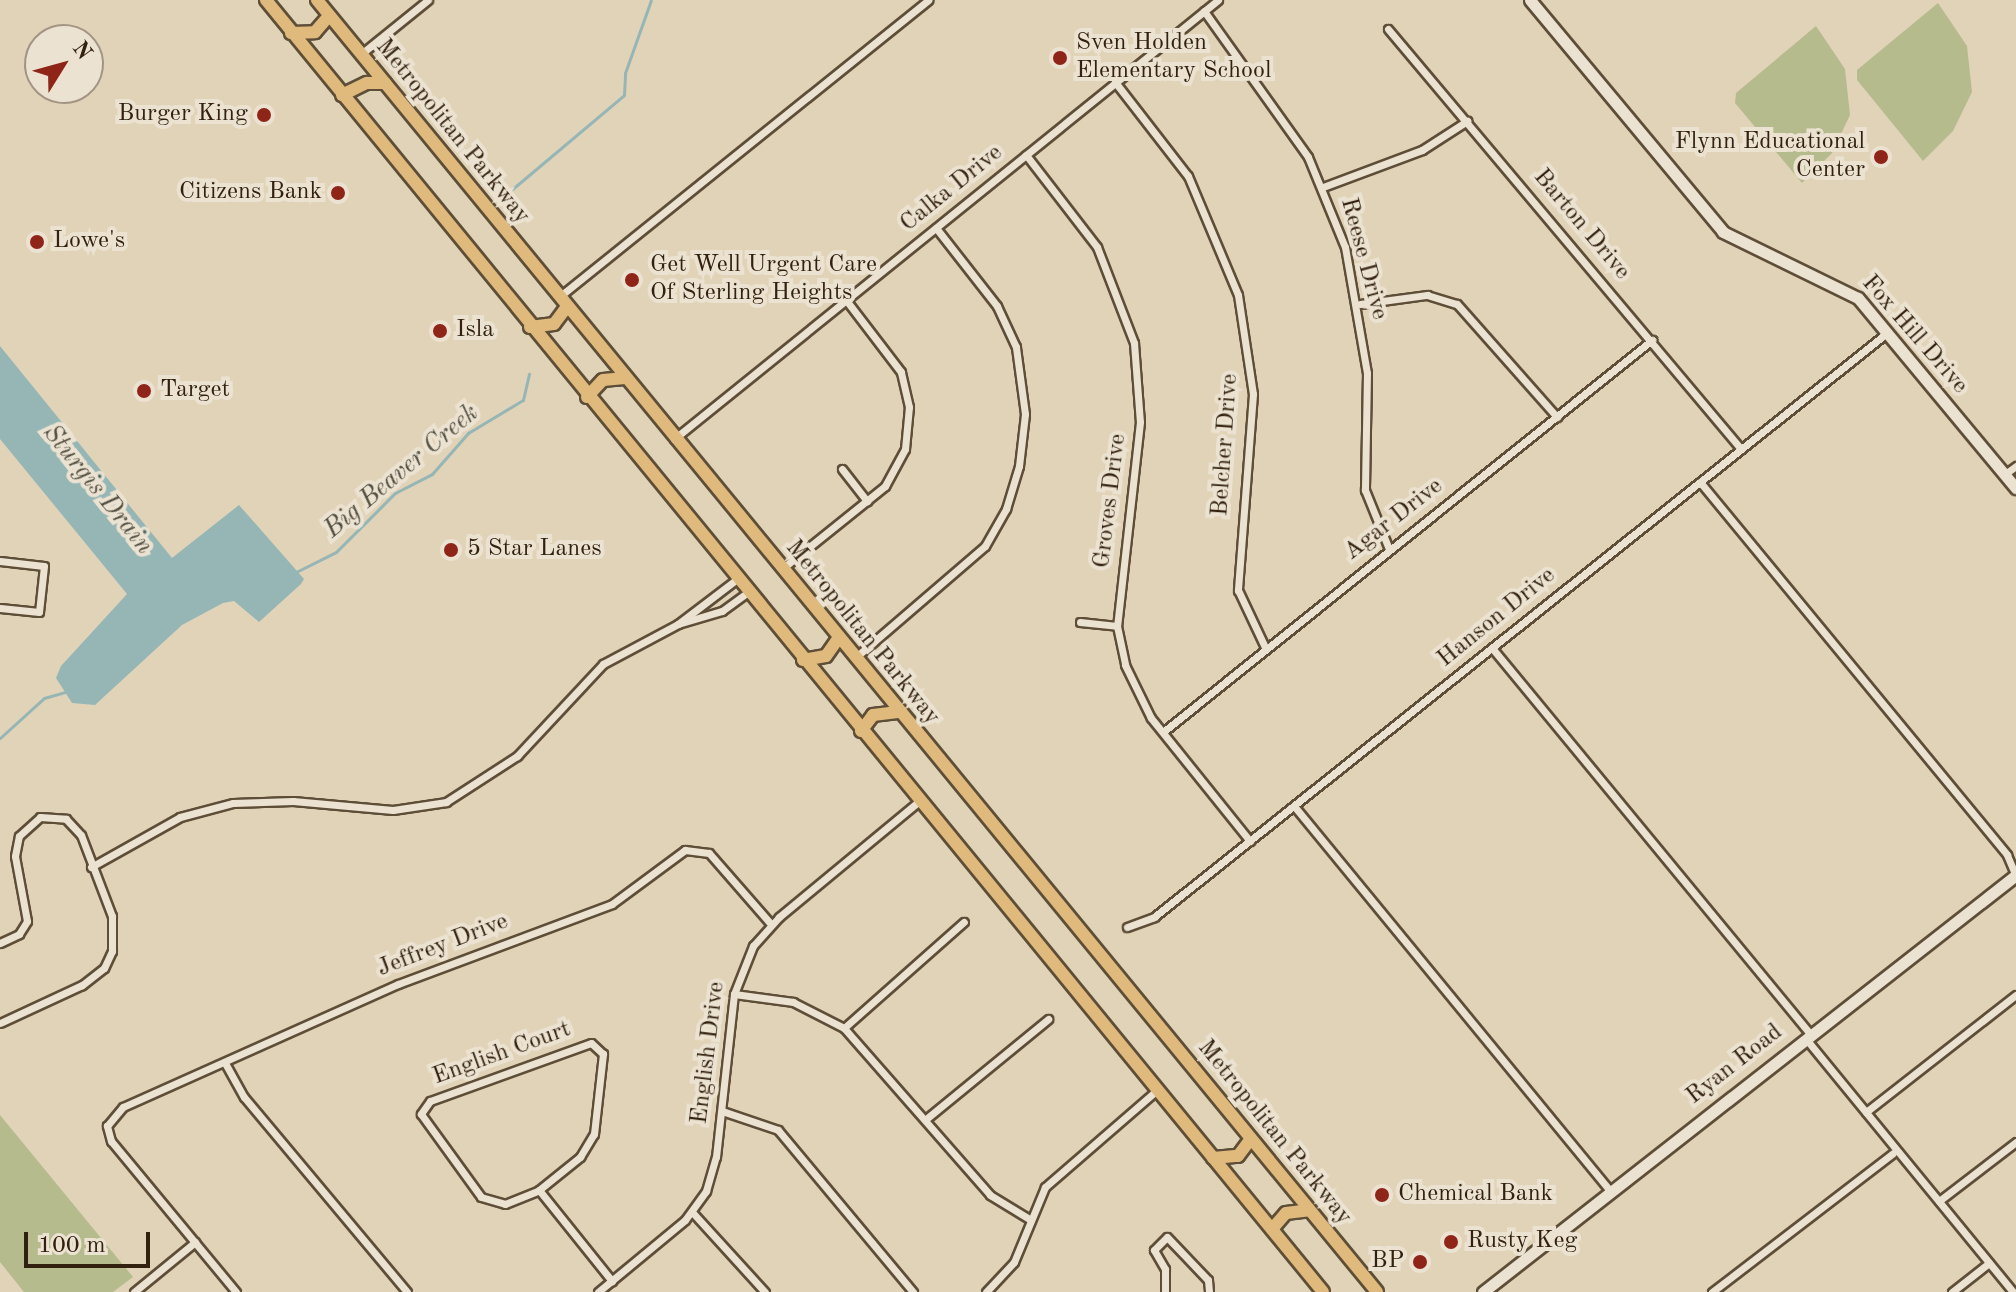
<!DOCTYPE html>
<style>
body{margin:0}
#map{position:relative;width:2016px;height:1292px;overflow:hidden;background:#e1d3b8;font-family:"Old Standard TT",serif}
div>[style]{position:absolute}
.green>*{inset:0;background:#b6bb8d}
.water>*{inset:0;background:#96b6b6}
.stream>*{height:3px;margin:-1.5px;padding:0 1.5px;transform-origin:1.5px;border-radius:1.5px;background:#96b6b6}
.roads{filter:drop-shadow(2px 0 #5e4e38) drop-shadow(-2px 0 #5e4e38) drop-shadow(0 2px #5e4e38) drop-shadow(0 -2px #5e4e38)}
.street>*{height:7px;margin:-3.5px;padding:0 3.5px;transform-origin:3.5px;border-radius:3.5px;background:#ece2d1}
.secondary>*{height:11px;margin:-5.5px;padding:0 5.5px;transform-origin:5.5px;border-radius:5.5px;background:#ece2d1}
.primary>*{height:12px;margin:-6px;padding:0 6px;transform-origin:6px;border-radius:6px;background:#e0ba7c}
.dots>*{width:22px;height:22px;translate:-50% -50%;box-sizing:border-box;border:4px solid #ece2d1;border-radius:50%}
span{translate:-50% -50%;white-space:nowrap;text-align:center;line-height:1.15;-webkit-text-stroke:8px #ece2d1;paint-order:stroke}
.poi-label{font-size:24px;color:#32210e}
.left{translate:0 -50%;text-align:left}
.right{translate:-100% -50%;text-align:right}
.street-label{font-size:24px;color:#32210e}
.water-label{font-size:26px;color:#504e40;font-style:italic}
.north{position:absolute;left:24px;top:24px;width:80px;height:80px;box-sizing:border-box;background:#ece2d1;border:2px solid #a29583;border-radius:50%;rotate:53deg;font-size:22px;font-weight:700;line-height:32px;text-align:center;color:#32210e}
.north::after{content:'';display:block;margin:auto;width:28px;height:36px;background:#8f2418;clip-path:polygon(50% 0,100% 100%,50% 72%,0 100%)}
.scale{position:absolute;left:24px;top:1232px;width:126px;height:36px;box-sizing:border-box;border:4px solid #32210e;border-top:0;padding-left:10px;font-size:24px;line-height:28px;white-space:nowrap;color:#32210e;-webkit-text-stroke:6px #ece2d1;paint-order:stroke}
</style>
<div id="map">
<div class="green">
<i style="clip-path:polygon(1938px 3px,1967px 46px,1972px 92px,1953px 131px,1923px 161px,1857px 80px,1857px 70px)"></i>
<i style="clip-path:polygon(1816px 26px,1845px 69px,1850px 115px,1832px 153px,1802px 183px,1735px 103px,1736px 93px)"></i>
<i style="clip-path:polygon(0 1115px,133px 1277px,113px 1292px,24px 1292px,0 1262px)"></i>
</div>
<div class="water">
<i style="clip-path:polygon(0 346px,172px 558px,239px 505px,304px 579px,301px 584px,259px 622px,234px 601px,223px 603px,182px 625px,95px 705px,72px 703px,56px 678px,61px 666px,127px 594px,0 439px)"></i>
</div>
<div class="stream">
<i style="left:510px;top:191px;width:149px;rotate:-40.1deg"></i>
<i style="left:624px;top:95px;width:22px;rotate:-87deg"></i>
<i style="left:625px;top:73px;width:77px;rotate:-70.4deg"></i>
<i style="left:296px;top:572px;width:45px;rotate:-26.6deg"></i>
<i style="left:336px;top:552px;width:83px;rotate:-45deg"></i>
<i style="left:395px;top:493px;width:42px;rotate:-27.2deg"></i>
<i style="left:432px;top:474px;width:55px;rotate:-48.7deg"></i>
<i style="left:468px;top:433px;width:64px;rotate:-31deg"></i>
<i style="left:523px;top:400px;width:27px;rotate:-77deg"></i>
<i style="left:0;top:738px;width:59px;rotate:-42.3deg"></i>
<i style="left:44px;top:698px;width:26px;rotate:-16deg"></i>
</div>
<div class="roads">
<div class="street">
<i style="left:1204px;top:11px;width:179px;rotate:54.5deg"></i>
<i style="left:1308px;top:157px;width:97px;rotate:67.7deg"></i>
<i style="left:1345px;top:247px;width:128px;rotate:80.1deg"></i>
<i style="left:1367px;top:373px;width:117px;rotate:91deg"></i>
<i style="left:1365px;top:490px;width:64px;rotate:67.9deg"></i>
<i style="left:1388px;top:29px;width:549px;rotate:49.95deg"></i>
<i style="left:361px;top:54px;width:86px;rotate:-38.9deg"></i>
<i style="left:1115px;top:82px;width:119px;rotate:52.2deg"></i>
<i style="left:1188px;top:176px;width:129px;rotate:67.2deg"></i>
<i style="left:1238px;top:295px;width:100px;rotate:81.4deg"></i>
<i style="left:1253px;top:394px;width:197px;rotate:94.4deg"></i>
<i style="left:1238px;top:590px;width:63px;rotate:64.7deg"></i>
<i style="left:1026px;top:155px;width:116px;rotate:52.3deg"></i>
<i style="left:1097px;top:247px;width:103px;rotate:68.9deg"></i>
<i style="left:1134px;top:343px;width:79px;rotate:85.7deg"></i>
<i style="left:1140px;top:422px;width:205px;rotate:96.4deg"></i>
<i style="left:1117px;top:626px;width:40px;rotate:78deg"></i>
<i style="left:1125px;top:665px;width:59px;rotate:63.9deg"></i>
<i style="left:1151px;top:718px;width:158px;rotate:51.2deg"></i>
<i style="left:1323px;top:187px;width:106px;rotate:-20.5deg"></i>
<i style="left:1422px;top:150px;width:54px;rotate:-32.8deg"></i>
<i style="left:559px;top:297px;width:474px;rotate:-38.8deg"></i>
<i style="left:1360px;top:304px;width:68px;rotate:-7.7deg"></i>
<i style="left:1427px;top:295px;width:31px;rotate:17deg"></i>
<i style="left:1457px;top:304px;width:151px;rotate:48.5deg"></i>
<i style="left:674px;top:439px;width:699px;rotate:-38.9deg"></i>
<i style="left:842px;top:469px;width:41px;rotate:52deg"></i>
<i style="left:2005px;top:474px;width:14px;rotate:-36deg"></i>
<i style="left:1700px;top:482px;width:483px;rotate:50.5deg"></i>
<i style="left:2007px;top:855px;width:23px;rotate:67deg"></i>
<i style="left:0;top:561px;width:44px;rotate:6.5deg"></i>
<i style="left:44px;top:566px;width:46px;rotate:96.2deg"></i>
<i style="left:39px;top:612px;width:39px;rotate:-174deg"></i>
<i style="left:783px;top:568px;width:131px;rotate:-38.8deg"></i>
<i style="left:885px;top:486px;width:42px;rotate:-61.6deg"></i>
<i style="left:905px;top:449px;width:42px;rotate:-84.6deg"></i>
<i style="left:909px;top:407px;width:36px;rotate:-103deg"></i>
<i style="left:901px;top:372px;width:91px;rotate:-127.4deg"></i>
<i style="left:737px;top:579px;width:74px;rotate:142.7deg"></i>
<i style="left:678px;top:624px;width:46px;rotate:-16.5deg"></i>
<i style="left:722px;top:611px;width:31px;rotate:-36deg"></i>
<i style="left:1080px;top:622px;width:37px;rotate:6deg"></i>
<i style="left:1492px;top:648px;width:502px;rotate:50.5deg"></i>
<i style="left:856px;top:657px;width:170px;rotate:-40.7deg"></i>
<i style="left:985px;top:546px;width:43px;rotate:-60.4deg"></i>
<i style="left:1006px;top:509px;width:45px;rotate:-73.2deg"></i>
<i style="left:1019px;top:466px;width:52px;rotate:-83.4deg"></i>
<i style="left:1025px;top:414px;width:68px;rotate:-97.7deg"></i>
<i style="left:1016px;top:347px;width:45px;rotate:-114.9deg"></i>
<i style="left:997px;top:306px;width:99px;rotate:-128deg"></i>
<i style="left:1163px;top:732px;width:627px;rotate:-38.72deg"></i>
<i style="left:1294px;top:806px;width:499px;rotate:50.6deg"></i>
<i style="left:91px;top:867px;width:102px;rotate:-29.3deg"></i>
<i style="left:180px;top:817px;width:55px;rotate:-14.8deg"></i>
<i style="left:233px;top:803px;width:60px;rotate:-1.9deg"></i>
<i style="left:293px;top:801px;width:100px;rotate:5.1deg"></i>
<i style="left:393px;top:810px;width:54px;rotate:-8.6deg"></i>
<i style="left:446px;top:802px;width:85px;rotate:-32.9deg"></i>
<i style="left:517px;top:756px;width:126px;rotate:-46.9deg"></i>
<i style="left:603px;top:664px;width:85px;rotate:-28.1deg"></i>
<i style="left:1127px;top:927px;width:29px;rotate:-20deg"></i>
<i style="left:1154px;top:917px;width:937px;rotate:-38.55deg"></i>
<i style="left:0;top:943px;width:21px;rotate:-25deg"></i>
<i style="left:19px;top:934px;width:15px;rotate:-58deg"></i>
<i style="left:27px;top:921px;width:66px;rotate:-100.5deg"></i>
<i style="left:15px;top:856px;width:20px;rotate:-79deg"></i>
<i style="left:19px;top:836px;width:28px;rotate:-42deg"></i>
<i style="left:40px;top:817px;width:26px;rotate:4deg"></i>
<i style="left:66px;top:819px;width:22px;rotate:47deg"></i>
<i style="left:81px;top:835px;width:87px;rotate:69.1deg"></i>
<i style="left:112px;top:916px;width:35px;rotate:90deg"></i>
<i style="left:112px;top:951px;width:19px;rotate:115deg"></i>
<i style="left:104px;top:968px;width:28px;rotate:142deg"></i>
<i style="left:82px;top:985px;width:90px;rotate:155.1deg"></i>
<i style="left:734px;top:994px;width:60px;rotate:7.7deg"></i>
<i style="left:793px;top:1002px;width:57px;rotate:27deg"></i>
<i style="left:844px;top:1028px;width:222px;rotate:48.8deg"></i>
<i style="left:990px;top:1195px;width:48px;rotate:31.4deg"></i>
<i style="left:844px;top:1028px;width:160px;rotate:-41.5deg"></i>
<i style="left:1806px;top:1039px;width:327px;rotate:50.7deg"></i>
<i style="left:225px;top:1063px;width:39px;rotate:61deg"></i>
<i style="left:244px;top:1097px;width:254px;rotate:50.1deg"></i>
<i style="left:722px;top:1111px;width:59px;rotate:18.7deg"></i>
<i style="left:778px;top:1130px;width:211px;rotate:50.2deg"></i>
<i style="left:1866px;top:1112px;width:190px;rotate:-38deg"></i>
<i style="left:926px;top:1119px;width:158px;rotate:-39.3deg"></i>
<i style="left:539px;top:1190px;width:53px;rotate:-38.8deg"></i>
<i style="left:580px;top:1157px;width:27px;rotate:-59deg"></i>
<i style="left:594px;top:1134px;width:81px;rotate:-83.6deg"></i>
<i style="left:603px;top:1054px;width:16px;rotate:-137deg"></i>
<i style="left:591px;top:1043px;width:171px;rotate:160.2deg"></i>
<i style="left:430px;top:1101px;width:16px;rotate:125deg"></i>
<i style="left:421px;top:1114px;width:102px;rotate:54.1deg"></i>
<i style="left:481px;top:1197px;width:25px;rotate:16deg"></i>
<i style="left:505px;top:1204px;width:37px;rotate:-22deg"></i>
<i style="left:539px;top:1190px;width:117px;rotate:51.3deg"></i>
<i style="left:1939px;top:1201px;width:97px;rotate:-37.5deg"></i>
<i style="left:693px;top:1213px;width:107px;rotate:47.7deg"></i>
<i style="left:134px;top:1292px;width:79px;rotate:-39.3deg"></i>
<i style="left:236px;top:1292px;width:196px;rotate:-129.6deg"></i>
<i style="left:111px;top:1141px;width:16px;rotate:-105deg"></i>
<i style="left:107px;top:1126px;width:25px;rotate:-50deg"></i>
<i style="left:123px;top:1107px;width:301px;rotate:-24.1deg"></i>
<i style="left:398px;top:984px;width:228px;rotate:-20.5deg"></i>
<i style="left:612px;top:904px;width:91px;rotate:-36.5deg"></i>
<i style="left:685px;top:850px;width:24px;rotate:7deg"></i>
<i style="left:709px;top:853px;width:94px;rotate:48.9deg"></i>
<i style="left:598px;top:1292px;width:113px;rotate:-39.6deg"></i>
<i style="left:685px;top:1220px;width:36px;rotate:-54deg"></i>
<i style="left:706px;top:1191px;width:35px;rotate:-74deg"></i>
<i style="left:716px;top:1157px;width:164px;rotate:-83.7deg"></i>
<i style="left:734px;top:994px;width:52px;rotate:-68.4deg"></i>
<i style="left:753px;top:946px;width:39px;rotate:-48deg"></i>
<i style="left:779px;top:917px;width:182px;rotate:-39.6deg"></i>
<i style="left:986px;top:1292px;width:41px;rotate:-47deg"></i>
<i style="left:1014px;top:1262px;width:81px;rotate:-67.5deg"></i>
<i style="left:1045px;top:1187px;width:148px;rotate:-40.9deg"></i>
<i style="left:1165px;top:1292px;width:23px;rotate:-90deg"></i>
<i style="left:1165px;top:1269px;width:22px;rotate:-120deg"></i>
<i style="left:1154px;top:1250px;width:18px;rotate:-45deg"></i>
<i style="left:1167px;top:1237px;width:59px;rotate:46.4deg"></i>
<i style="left:1208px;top:1280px;width:12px;rotate:85deg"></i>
<i style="left:1712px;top:1292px;width:228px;rotate:-37.5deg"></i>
<i style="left:1952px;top:1292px;width:47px;rotate:-38.1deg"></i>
</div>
<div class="secondary">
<i style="left:1530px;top:0;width:302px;rotate:50.2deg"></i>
<i style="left:1723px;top:232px;width:150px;rotate:26.1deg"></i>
<i style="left:1858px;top:298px;width:247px;rotate:50.3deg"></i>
<i style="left:1483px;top:1292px;width:677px;rotate:-38.04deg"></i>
</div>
<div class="primary">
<i style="left:266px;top:0;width:1669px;rotate:50.71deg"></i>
<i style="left:317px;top:0;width:1671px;rotate:50.63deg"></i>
<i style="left:291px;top:33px;width:24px;rotate:-2deg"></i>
<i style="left:315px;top:32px;width:21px;rotate:-49deg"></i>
<i style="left:342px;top:95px;width:28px;rotate:-26deg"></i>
<i style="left:367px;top:83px;width:18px"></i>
<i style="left:530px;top:327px;width:24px;rotate:-7deg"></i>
<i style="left:554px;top:324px;width:21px;rotate:-53deg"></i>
<i style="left:587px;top:397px;width:23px;rotate:-47deg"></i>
<i style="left:603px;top:380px;width:22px;rotate:-5deg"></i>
<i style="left:803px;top:660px;width:23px;rotate:-10deg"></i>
<i style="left:826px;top:656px;width:21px;rotate:-55deg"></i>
<i style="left:861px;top:731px;width:20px;rotate:-53deg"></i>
<i style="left:873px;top:715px;width:25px;rotate:-7deg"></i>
<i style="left:1213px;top:1158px;width:25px;rotate:-5deg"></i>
<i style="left:1238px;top:1156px;width:21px;rotate:-53deg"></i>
<i style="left:1272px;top:1229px;width:21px;rotate:-49deg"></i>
<i style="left:1286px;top:1213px;width:23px;rotate:-7deg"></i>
</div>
</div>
<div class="dots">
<i style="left:1060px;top:58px;background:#8f2418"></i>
<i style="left:264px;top:115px;background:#8f2418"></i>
<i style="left:1881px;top:157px;background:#8f2418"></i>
<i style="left:338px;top:193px;background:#8f2418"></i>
<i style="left:37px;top:242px;background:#8f2418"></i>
<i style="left:632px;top:280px;background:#8f2418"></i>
<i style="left:440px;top:331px;background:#8f2418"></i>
<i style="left:144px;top:391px;background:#8f2418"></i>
<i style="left:451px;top:550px;background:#8f2418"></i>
<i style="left:1382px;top:1195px;background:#8f2418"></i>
<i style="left:1451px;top:1242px;background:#8f2418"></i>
<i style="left:1420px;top:1262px;background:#8f2418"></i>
</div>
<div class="poi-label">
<span class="left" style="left:1076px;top:58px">Sven Holden<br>Elementary School</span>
<span class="right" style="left:248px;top:115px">Burger King</span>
<span class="right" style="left:1865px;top:157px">Flynn Educational<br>Center</span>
<span class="right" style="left:322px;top:193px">Citizens Bank</span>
<span class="left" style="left:53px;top:242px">Lowe's</span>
<span class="left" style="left:650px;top:280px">Get Well Urgent Care<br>Of Sterling Heights</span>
<span class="left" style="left:456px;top:331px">Isla</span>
<span class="left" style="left:160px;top:391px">Target</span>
<span class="left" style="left:467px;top:550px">5 Star Lanes</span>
<span class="left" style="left:1398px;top:1195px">Chemical Bank</span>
<span class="left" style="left:1467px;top:1242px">Rusty Keg</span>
<span class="right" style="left:1404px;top:1262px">BP</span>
</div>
<div class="street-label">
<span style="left:452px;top:132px;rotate:51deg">Metropolitan Parkway</span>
<span style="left:952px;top:189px;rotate:-39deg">Calka Drive</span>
<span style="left:1581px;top:225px;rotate:50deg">Barton Drive</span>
<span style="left:1363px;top:259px;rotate:75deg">Reese Drive</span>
<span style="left:1914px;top:335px;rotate:49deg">Fox Hill Drive</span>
<span style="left:1226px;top:445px;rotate:-86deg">Belcher Drive</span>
<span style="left:1111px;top:501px;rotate:-83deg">Groves Drive</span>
<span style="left:1394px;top:520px;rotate:-38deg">Agar Drive</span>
<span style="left:1497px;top:618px;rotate:-39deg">Hanson Drive</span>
<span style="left:862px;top:633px;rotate:51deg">Metropolitan Parkway</span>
<span style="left:443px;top:946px;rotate:-21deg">Jeffrey Drive</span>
<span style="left:709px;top:1053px;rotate:-83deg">English Drive</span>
<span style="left:502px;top:1054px;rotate:-20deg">English Court</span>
<span style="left:1735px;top:1065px;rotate:-38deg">Ryan Road</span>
<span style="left:1274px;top:1133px;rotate:51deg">Metropolitan Parkway</span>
</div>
<div class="water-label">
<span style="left:402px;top:472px;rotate:-40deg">Big Beaver Creek</span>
<span style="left:97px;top:490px;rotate:51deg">Sturgis Drain</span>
</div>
<div class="north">N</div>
<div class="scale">100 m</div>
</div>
